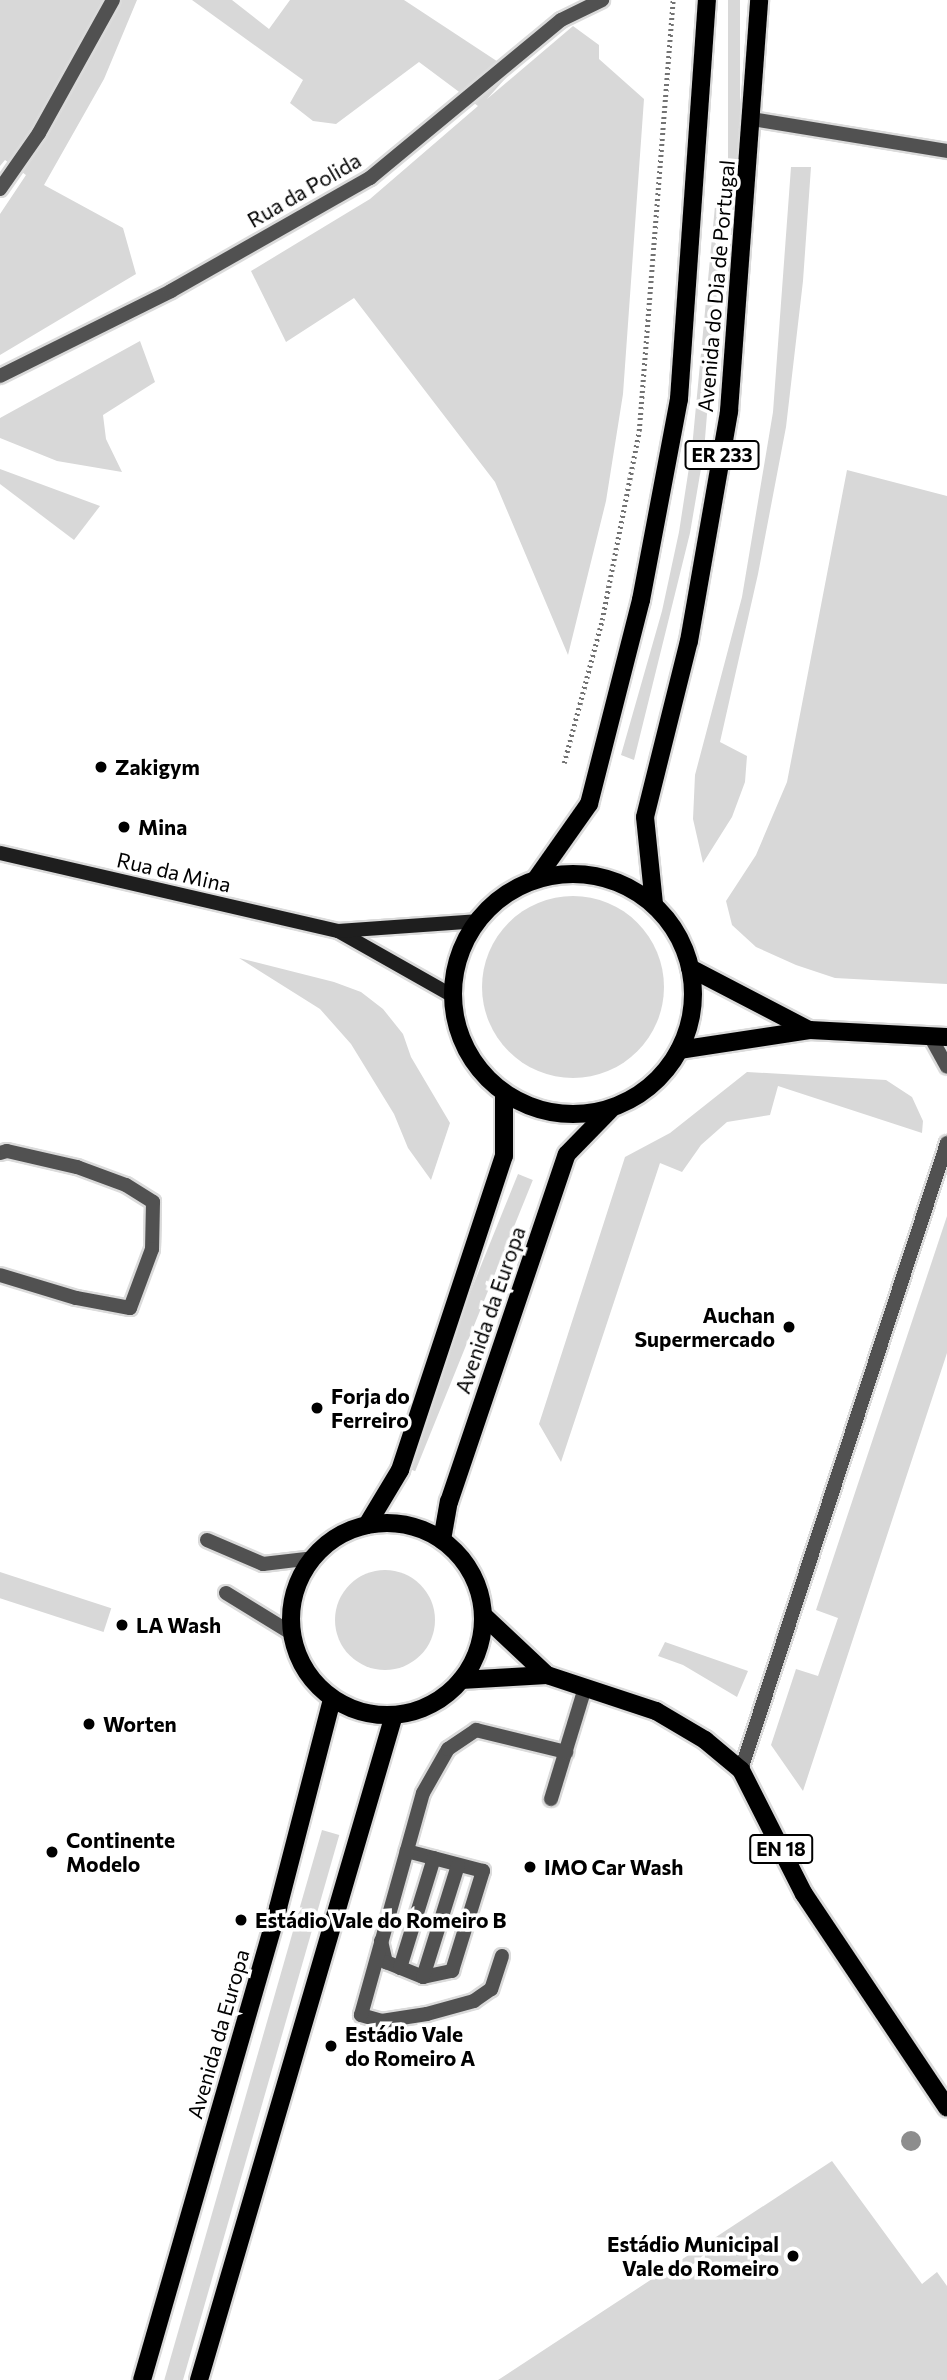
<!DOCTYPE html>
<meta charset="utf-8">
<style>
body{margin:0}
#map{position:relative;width:947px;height:2380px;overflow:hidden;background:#fff;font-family:Commissioner,sans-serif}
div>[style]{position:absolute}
.green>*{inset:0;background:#d8d8d8;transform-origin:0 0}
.round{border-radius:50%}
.path>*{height:4.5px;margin-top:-2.25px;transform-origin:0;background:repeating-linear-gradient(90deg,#737373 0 2px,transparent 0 5.5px)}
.roads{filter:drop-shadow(2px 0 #dbdbdb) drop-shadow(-2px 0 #dbdbdb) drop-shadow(0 2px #dbdbdb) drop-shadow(0 -2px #dbdbdb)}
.service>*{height:14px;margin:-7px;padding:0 7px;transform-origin:7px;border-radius:7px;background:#515151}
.minor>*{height:14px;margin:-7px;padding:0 7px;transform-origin:7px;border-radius:7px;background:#515151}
.secondary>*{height:14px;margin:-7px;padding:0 7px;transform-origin:7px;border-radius:7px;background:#1e1e1e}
.primary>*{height:18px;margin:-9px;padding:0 9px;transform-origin:9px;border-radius:9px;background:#000}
.primary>.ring{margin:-9px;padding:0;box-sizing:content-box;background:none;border:18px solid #000;border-radius:50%}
.trees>*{width:20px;height:20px;margin:-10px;border-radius:50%;background:#8d8d8d}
.dots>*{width:19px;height:19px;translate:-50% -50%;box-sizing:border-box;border:4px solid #fff;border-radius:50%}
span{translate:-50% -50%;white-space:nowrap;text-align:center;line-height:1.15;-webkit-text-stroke:7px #fff;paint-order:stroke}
.shield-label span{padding:2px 5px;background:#fff;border:2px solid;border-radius:5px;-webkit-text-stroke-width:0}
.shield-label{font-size:19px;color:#000;font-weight:700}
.street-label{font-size:21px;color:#000}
.poi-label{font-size:21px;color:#000;font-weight:700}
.left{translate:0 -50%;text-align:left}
.right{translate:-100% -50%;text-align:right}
</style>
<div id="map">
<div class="green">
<i style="clip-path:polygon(0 0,137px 0,104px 79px,44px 185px,123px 228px,136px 274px,0 355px,0 214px,26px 175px,5px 160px,0 166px)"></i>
<i style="clip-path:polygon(192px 0,232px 0,269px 29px,290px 0,404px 0,512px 71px,487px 99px,573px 26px,599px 45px,599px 59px,644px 99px,623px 394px,606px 501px,568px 655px,495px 482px,354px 298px,286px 342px,251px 271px,370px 199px,478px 106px,419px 62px,336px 124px,313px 121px,290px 103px,303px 80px)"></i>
<i style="left:728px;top:0;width:12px;height:170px"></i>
<i style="clip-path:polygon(791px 167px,811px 167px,803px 281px,786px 427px,758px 574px,720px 742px,747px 756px,745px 782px,732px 817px,703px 863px,693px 819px,695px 775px,742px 597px,773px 412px)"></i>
<i style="clip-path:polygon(715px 206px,724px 206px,704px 451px,690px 533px,634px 760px,621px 755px,662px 611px,679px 532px,692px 448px)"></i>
<i style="clip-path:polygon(140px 341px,155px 382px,103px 415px,106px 439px,122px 472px,57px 461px,0 438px,0 418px)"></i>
<i style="clip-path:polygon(0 469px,100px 506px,74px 540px,0 484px)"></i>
<i style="clip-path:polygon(847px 470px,947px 496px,947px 984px,835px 978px,796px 965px,756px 947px,732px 925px,726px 901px,756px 855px,787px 782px)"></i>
<i class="round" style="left:482px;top:896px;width:182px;height:182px"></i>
<i style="clip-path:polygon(239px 958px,334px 982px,361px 992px,383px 1009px,403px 1034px,411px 1057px,450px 1123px,431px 1180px,408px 1148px,394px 1114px,351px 1044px,320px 1009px)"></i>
<i style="clip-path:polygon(747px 1072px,886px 1080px,912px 1097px,923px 1121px,922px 1133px,778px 1086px,770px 1115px,727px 1122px,701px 1145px,682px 1172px,660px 1163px,561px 1462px,539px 1424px,625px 1157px,670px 1133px)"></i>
<i style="left:518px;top:1174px;width:16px;height:314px;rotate:22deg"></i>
<i style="clip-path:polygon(947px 1216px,947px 1353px,803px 1791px,771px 1745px,796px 1669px,818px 1676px,838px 1618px,816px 1610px)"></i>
<i class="round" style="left:335px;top:1570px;width:100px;height:100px"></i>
<i style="left:0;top:1572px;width:117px;height:25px;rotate:18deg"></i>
<i style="clip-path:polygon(665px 1642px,748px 1671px,737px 1697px,683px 1665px,658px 1656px)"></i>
<i style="left:322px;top:1830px;width:18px;height:572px;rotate:16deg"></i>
<i style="clip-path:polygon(832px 2161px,922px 2284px,937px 2272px,947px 2286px,947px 2380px,498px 2380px)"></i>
</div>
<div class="path">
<i style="left:564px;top:763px;width:148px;rotate:-75.1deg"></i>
<i style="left:602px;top:620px;width:193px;rotate:-78.9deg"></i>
<i style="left:639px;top:431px;width:432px;rotate:-85.5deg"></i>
</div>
<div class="roads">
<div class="service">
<i style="left:930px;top:1036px;width:35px;rotate:61deg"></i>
<i style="left:0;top:1153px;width:7px;rotate:-16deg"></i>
<i style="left:7px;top:1151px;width:72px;rotate:12.9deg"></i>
<i style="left:77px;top:1167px;width:52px;rotate:20.2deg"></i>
<i style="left:126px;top:1185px;width:32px;rotate:32deg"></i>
<i style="left:153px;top:1202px;width:47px;rotate:91.2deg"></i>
<i style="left:152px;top:1249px;width:63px;rotate:110.4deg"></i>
<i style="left:130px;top:1308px;width:55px;rotate:-169.5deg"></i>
<i style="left:76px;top:1298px;width:79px;rotate:-163.2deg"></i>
<i style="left:207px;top:1540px;width:61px;rotate:23.2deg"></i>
<i style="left:263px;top:1564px;width:50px;rotate:-6.8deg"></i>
<i style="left:226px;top:1593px;width:76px;rotate:31.6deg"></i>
<i style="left:741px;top:1770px;width:660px;rotate:-71.81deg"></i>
<i style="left:551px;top:1799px;width:116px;rotate:-73deg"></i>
<i style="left:381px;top:1941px;width:22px;rotate:77deg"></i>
<i style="left:386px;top:1962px;width:40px;rotate:22deg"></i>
<i style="left:423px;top:1977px;width:30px;rotate:-12deg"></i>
<i style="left:452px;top:1971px;width:105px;rotate:-72.8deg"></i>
<i style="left:483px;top:1871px;width:79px;rotate:-165.3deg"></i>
<i style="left:502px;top:1956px;width:35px;rotate:108deg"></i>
<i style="left:491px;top:1989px;width:21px;rotate:145deg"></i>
<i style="left:474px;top:2001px;width:49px;rotate:164.5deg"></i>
<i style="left:427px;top:2014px;width:46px;rotate:171.2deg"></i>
<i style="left:382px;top:2021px;width:22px;rotate:-164deg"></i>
<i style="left:361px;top:2015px;width:230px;rotate:-74.4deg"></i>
<i style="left:423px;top:1793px;width:51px;rotate:-60.4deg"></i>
<i style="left:448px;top:1749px;width:34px;rotate:-34deg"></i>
<i style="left:476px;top:1730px;width:93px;rotate:13.7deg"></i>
<i style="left:400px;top:1968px;width:115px;rotate:-72.8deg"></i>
<i style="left:423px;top:1977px;width:117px;rotate:-72.6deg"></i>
</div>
<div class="minor">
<i style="left:752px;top:119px;width:198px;rotate:9.3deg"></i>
<i style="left:0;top:189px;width:68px;rotate:-55.1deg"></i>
<i style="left:39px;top:133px;width:152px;rotate:-60.9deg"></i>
<i style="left:0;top:376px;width:191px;rotate:-26.4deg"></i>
<i style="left:171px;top:291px;width:229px;rotate:-29.6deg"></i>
<i style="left:370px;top:178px;width:248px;rotate:-39.6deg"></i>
<i style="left:561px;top:20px;width:46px;rotate:-26deg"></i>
</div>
<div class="secondary">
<i style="left:0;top:853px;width:347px;rotate:13deg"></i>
<i style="left:338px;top:931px;width:132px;rotate:29.5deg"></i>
<i style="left:338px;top:931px;width:142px;rotate:-4deg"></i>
</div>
<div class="primary">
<i class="ring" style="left:453px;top:874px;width:222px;height:222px"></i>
<i style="left:536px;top:879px;width:92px;rotate:-54.8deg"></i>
<i style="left:589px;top:804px;width:211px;rotate:-75.7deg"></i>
<i style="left:641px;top:600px;width:205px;rotate:-79.3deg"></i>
<i style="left:679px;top:399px;width:400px;rotate:-86deg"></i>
<i style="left:654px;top:904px;width:87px;rotate:-95.9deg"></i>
<i style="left:645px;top:817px;width:181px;rotate:-76deg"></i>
<i style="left:689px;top:641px;width:233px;rotate:-80.1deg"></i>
<i style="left:729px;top:411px;width:412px;rotate:-85.8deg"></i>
<i style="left:690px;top:968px;width:134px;rotate:27.5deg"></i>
<i style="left:679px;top:1050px;width:132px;rotate:-8.7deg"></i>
<i style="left:809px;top:1030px;width:138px;rotate:2.9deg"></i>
<i class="ring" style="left:291px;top:1523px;width:174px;height:174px"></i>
<i style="left:367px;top:1525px;width:64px;rotate:-59deg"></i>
<i style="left:400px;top:1470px;width:331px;rotate:-71.7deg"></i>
<i style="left:504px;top:1156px;width:61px;rotate:-90deg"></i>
<i style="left:442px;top:1540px;width:39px;rotate:-80deg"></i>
<i style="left:449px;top:1502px;width:367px;rotate:-71.3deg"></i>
<i style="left:567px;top:1154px;width:62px;rotate:-45.7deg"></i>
<i style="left:483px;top:1615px;width:88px;rotate:43.2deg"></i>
<i style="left:461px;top:1680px;width:86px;rotate:-3.3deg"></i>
<i style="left:547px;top:1675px;width:115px;rotate:18.3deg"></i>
<i style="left:656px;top:1711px;width:57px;rotate:30.6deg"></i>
<i style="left:705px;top:1740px;width:47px;rotate:39.8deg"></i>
<i style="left:741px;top:1770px;width:139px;rotate:63.1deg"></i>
<i style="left:804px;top:1894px;width:257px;rotate:56.2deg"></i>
<i style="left:142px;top:2380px;width:491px;rotate:-73.9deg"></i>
<i style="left:278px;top:1908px;width:216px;rotate:-75.5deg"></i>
<i style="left:199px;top:2380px;width:693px;rotate:-73.66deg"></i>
</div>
</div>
<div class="trees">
<i style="left:911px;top:2141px"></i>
</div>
<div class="dots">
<i style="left:101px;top:767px;background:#000"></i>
<i style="left:124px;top:827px;background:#000"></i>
<i style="left:789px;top:1327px;background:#000"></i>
<i style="left:317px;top:1408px;background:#000"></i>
<i style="left:122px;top:1625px;background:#000"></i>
<i style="left:89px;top:1724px;background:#000"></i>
<i style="left:52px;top:1852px;background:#000"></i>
<i style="left:530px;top:1867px;background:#000"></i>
<i style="left:241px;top:1920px;background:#000"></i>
<i style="left:331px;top:2046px;background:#000"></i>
<i style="left:793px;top:2256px;background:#000"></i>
</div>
<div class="shield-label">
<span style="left:722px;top:455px">ER 233</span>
<span style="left:781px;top:1849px">EN 18</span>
</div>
<div class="street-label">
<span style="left:304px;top:190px;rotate:-30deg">Rua da Polida</span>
<span style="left:716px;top:286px;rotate:-85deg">Avenida do Dia de Portugal</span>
<span style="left:174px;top:872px;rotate:13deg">Rua da Mina</span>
<span style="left:490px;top:1310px;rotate:-71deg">Avenida da Europa</span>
<span style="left:218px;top:2034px;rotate:-74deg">Avenida da Europa</span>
</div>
<div class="poi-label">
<span class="left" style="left:115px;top:767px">Zakigym</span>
<span class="left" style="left:138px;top:827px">Mina</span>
<span class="right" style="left:775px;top:1327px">Auchan<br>Supermercado</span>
<span class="left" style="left:331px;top:1408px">Forja do<br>Ferreiro</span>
<span class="left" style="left:136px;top:1625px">LA Wash</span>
<span class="left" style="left:103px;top:1724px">Worten</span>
<span class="left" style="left:66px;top:1852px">Continente<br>Modelo</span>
<span class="left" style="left:544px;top:1867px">IMO Car Wash</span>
<span class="left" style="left:255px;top:1920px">Estádio Vale do Romeiro B</span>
<span class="left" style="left:345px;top:2046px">Estádio Vale<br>do Romeiro A</span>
<span class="right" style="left:779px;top:2256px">Estádio Municipal<br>Vale do Romeiro</span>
</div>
</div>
